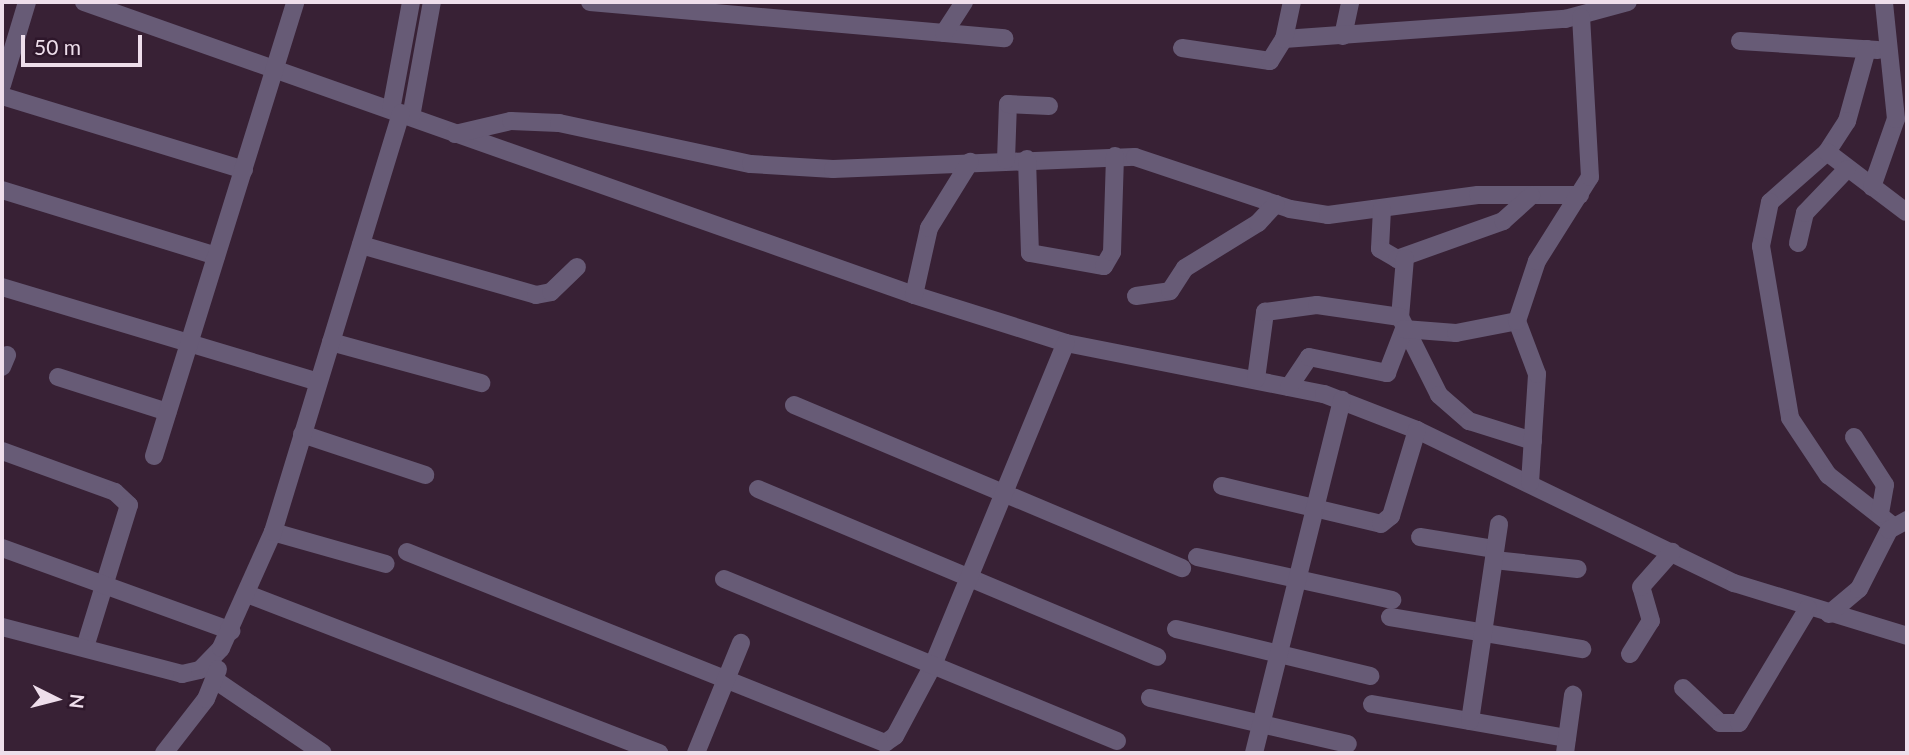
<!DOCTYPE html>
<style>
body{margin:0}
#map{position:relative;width:1909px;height:755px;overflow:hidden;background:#382135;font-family:Lato,sans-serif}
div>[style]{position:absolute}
.minor>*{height:18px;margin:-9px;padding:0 9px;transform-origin:9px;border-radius:9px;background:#675b76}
span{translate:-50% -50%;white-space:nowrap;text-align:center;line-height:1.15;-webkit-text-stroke:5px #2e172b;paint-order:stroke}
.frame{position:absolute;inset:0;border:4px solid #eedeeb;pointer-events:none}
.north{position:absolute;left:21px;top:664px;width:70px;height:70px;-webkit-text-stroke:5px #2e172b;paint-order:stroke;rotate:96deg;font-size:19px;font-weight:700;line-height:28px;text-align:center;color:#eedeeb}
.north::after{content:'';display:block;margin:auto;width:24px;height:32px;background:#eedeeb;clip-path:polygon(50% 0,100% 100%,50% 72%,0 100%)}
.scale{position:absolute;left:21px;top:35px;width:121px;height:32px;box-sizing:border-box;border:4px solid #eedeeb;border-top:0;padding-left:9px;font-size:21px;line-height:24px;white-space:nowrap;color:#eedeeb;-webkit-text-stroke:5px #2e172b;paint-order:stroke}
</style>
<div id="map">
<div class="minor">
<i style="left:84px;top:2px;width:880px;rotate:19.44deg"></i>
<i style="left:914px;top:295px;width:159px;rotate:17.5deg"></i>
<i style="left:1066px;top:343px;width:263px;rotate:11.2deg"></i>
<i style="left:1324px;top:394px;width:100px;rotate:21.2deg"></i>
<i style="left:1417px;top:430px;width:352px;rotate:25.8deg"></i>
<i style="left:1734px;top:583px;width:181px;rotate:17deg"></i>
<i style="left:590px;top:2px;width:416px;rotate:5deg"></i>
<i style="left:944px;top:33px;width:37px;rotate:-57deg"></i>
<i style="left:1343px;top:36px;width:35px;rotate:-78deg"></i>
<i style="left:1284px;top:39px;width:282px;rotate:-4.1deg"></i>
<i style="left:1565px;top:19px;width:65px;rotate:-15.1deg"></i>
<i style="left:1740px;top:41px;width:138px;rotate:3.7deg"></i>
<i style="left:1182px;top:48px;width:89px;rotate:8.4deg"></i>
<i style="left:1270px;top:61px;width:26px;rotate:-58deg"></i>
<i style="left:1284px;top:39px;width:38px;rotate:-78deg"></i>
<i style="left:1867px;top:49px;width:75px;rotate:105.5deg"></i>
<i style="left:1847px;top:121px;width:37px;rotate:123deg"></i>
<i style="left:1827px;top:152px;width:76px;rotate:138.7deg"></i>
<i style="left:1770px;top:202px;width:45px;rotate:101.6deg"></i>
<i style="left:1761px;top:246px;width:174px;rotate:80.4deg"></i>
<i style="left:1790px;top:418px;width:69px;rotate:56.3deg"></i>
<i style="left:1828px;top:475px;width:83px;rotate:38.1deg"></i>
<i style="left:2px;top:85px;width:87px;rotate:-73.2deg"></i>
<i style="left:2px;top:96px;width:253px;rotate:17deg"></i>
<i style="left:391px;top:110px;width:110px;rotate:-79.5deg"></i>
<i style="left:411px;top:117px;width:117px;rotate:-79.7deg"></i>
<i style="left:455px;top:134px;width:57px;rotate:-13.1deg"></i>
<i style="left:511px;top:121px;width:48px;rotate:2.4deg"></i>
<i style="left:559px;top:123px;width:196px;rotate:12.1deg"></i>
<i style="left:751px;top:164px;width:82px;rotate:3.5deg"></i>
<i style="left:833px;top:169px;width:302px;rotate:-2.3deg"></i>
<i style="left:1135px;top:157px;width:163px;rotate:18.5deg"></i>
<i style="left:1290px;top:209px;width:38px;rotate:9deg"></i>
<i style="left:1328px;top:215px;width:151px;rotate:-7.6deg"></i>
<i style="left:1478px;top:195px;width:102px"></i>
<i style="left:1827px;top:152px;width:99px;rotate:37.2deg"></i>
<i style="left:1027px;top:159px;width:94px;rotate:88.2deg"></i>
<i style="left:1030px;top:253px;width:75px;rotate:10deg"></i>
<i style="left:1104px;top:266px;width:16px;rotate:-60deg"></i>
<i style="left:1112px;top:252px;width:96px;rotate:-88.2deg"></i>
<i style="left:1006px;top:160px;width:56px;rotate:-88deg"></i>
<i style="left:1008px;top:104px;width:41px;rotate:2.8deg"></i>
<i style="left:1872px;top:187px;width:72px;rotate:-70.6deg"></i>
<i style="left:1896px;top:119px;width:118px;rotate:-95.9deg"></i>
<i style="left:2px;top:190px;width:224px;rotate:17.1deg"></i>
<i style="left:1382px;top:209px;width:40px;rotate:92.9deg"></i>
<i style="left:1380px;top:249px;width:20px;rotate:30deg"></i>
<i style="left:1397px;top:259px;width:113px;rotate:-19.7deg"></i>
<i style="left:1503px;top:221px;width:38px;rotate:-42deg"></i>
<i style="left:1798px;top:243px;width:31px;rotate:-77deg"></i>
<i style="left:1805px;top:213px;width:61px;rotate:-46.3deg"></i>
<i style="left:361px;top:245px;width:182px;rotate:15.9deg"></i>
<i style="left:536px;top:295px;width:15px;rotate:-11deg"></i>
<i style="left:551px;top:292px;width:36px;rotate:-44deg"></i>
<i style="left:1405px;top:258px;width:59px;rotate:94.8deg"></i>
<i style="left:1400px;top:317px;width:87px;rotate:63.4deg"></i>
<i style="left:1439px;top:395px;width:40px;rotate:41deg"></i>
<i style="left:1469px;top:421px;width:67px;rotate:17.4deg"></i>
<i style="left:2px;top:287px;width:330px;rotate:16.7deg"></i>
<i style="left:914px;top:295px;width:69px;rotate:-77.4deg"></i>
<i style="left:929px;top:228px;width:78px;rotate:-58.2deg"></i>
<i style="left:1136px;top:296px;width:34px;rotate:-8deg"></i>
<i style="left:1170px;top:291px;width:27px;rotate:-57deg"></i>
<i style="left:1185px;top:268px;width:86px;rotate:-31.7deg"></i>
<i style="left:1258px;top:223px;width:26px;rotate:-47deg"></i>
<i style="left:331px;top:342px;width:156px;rotate:15.3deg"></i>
<i style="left:2px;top:367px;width:13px;rotate:-67deg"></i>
<i style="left:58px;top:377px;width:115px;rotate:17.7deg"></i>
<i style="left:1256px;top:379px;width:68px;rotate:-82.3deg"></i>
<i style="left:1265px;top:312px;width:52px;rotate:-7.7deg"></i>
<i style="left:1317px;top:305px;width:84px;rotate:8.2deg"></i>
<i style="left:1289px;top:387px;width:36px;rotate:-56deg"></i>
<i style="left:1309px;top:357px;width:80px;rotate:11.6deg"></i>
<i style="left:1387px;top:373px;width:47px;rotate:-68.9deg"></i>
<i style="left:1404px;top:329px;width:52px;rotate:4.4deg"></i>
<i style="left:1456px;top:333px;width:62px;rotate:-11.1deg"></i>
<i style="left:794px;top:405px;width:421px;rotate:22.8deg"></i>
<i style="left:302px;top:434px;width:130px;rotate:18.4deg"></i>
<i style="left:1854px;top:437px;width:57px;rotate:57.1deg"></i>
<i style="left:1885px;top:485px;width:29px;rotate:100deg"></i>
<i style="left:2px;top:451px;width:120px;rotate:19.9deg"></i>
<i style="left:115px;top:492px;width:19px;rotate:43deg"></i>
<i style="left:129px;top:505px;width:149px;rotate:107.2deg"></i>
<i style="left:154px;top:456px;width:475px;rotate:-72.7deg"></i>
<i style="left:1530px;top:483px;width:109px;rotate:-86.3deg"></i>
<i style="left:1537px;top:374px;width:57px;rotate:-110.7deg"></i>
<i style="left:1517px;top:321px;width:63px;rotate:-71.6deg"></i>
<i style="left:1537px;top:261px;width:99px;rotate:-57.8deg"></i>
<i style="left:1590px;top:177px;width:160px;rotate:-93.2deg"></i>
<i style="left:1222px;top:486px;width:163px;rotate:13.4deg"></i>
<i style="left:1381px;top:524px;width:13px;rotate:-39deg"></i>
<i style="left:1391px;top:516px;width:90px;rotate:-73.2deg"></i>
<i style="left:758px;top:489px;width:433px;rotate:22.8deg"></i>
<i style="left:273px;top:532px;width:117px;rotate:15.8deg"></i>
<i style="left:1420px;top:537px;width:76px;rotate:9.1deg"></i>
<i style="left:2px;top:548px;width:244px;rotate:19.9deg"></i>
<i style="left:407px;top:552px;width:515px;rotate:21.78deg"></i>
<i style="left:885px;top:743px;width:12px;rotate:-35deg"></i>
<i style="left:895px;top:736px;width:81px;rotate:-61.8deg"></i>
<i style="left:933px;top:665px;width:348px;rotate:-67.6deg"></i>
<i style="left:1197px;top:557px;width:200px;rotate:12.4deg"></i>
<i style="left:1494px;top:560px;width:84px;rotate:6.1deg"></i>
<i style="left:724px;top:579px;width:425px;rotate:22.4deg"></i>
<i style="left:247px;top:594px;width:442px;rotate:21.1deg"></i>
<i style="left:1829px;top:614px;width:39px;rotate:-40deg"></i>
<i style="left:1859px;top:589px;width:66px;rotate:-63deg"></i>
<i style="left:1889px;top:530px;width:21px;rotate:-29deg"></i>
<i style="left:1390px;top:617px;width:195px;rotate:9.5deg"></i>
<i style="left:2px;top:627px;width:186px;rotate:14.6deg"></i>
<i style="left:182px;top:674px;width:18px;rotate:-13deg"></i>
<i style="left:200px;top:670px;width:30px;rotate:-46deg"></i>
<i style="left:221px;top:648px;width:127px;rotate:-65.9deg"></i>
<i style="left:273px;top:532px;width:438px;rotate:-73deg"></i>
<i style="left:1176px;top:629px;width:200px;rotate:13.6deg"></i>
<i style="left:1630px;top:654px;width:39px;rotate:-58deg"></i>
<i style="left:1651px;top:621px;width:35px;rotate:-106deg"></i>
<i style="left:1641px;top:587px;width:47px;rotate:-48.5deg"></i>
<i style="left:215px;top:680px;width:130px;rotate:34.1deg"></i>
<i style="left:1683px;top:688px;width:51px;rotate:43.4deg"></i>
<i style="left:1720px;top:723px;width:19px"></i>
<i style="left:1739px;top:723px;width:134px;rotate:-59deg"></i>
<i style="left:1150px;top:698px;width:203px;rotate:13.1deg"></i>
<i style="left:1372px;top:704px;width:198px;rotate:9.9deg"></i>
<i style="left:1470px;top:721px;width:199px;rotate:-81.6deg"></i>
<i style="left:164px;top:753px;width:68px;rotate:-52.1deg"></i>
<i style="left:206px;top:699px;width:32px;rotate:-68deg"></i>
<i style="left:696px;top:753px;width:119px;rotate:-67.8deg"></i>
<i style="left:1254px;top:753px;width:364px;rotate:-76deg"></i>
<i style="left:1565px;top:753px;width:59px;rotate:-82.1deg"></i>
</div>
<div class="frame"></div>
<div class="north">N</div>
<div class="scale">50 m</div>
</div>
